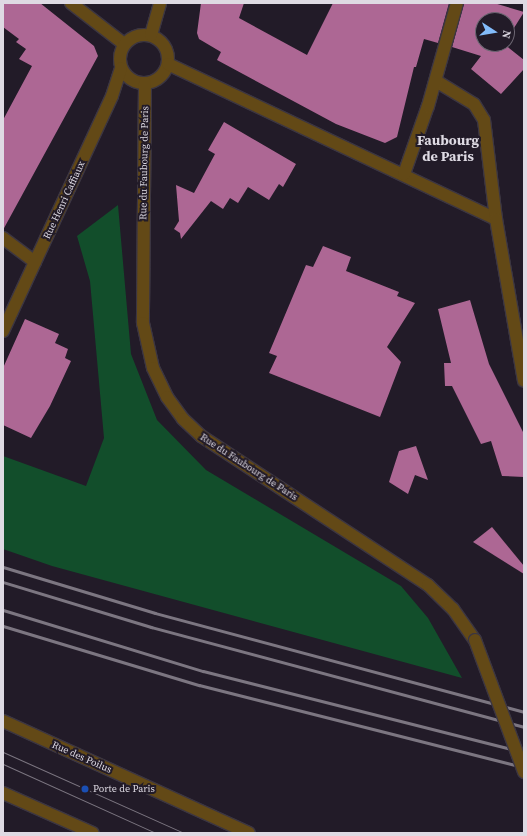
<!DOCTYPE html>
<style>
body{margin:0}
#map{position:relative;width:527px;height:836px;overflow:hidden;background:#221b28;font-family:"Source Serif 4",serif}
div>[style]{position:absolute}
.green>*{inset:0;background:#124e2b}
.building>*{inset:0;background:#ad6794}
.roads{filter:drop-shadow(1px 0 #3c3642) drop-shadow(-1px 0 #3c3642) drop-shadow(0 1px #3c3642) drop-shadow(0 -1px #3c3642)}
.street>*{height:12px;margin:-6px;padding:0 6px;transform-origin:6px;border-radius:6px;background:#634916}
.street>.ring{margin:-6px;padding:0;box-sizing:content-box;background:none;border:12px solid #634916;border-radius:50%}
.tram>*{height:1px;margin:-0.5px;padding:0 0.5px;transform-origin:0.5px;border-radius:0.5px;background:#7c7681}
.rail>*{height:3px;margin:-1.5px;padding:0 1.5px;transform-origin:1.5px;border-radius:1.5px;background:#7c7681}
.bridges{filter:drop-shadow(1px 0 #3c3642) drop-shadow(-1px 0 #3c3642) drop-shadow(0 1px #3c3642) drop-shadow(0 -1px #3c3642)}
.street-bridge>*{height:12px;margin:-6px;padding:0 6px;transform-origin:6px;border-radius:6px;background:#634916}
.dots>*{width:11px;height:11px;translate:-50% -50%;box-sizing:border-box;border:2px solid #221b28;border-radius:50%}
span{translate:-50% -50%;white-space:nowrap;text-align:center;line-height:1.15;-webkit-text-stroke:4px #221b28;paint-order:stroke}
.street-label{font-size:10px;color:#dedae3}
.poi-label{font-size:10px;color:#dedae3}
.left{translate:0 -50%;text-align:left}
.district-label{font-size:14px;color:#dedae3;font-weight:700}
.frame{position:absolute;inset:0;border:4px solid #dedae3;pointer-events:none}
.north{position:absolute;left:475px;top:12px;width:40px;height:40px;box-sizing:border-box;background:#221b28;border:1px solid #6d6773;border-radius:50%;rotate:102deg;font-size:11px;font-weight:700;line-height:16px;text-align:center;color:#dedae3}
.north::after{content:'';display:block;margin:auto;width:14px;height:18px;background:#83bcfb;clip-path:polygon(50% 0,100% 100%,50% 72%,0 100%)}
</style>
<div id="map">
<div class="green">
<i style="clip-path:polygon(118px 205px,131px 354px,157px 420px,206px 470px,401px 586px,428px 618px,462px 678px,52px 566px,3px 549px,3px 456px,86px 486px,104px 438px,90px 281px,77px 236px)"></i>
</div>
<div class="building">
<i style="clip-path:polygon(3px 3px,40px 3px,94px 46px,98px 56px,3px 230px,3px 120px,32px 66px,19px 59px,26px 49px,16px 42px,19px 39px,3px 27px)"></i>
<i style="clip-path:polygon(201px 3px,244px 3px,239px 18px,307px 55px,333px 3px,449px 3px,438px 43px,424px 39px,416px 67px,414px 67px,397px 137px,385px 143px,336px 124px,217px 60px,221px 52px,199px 39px,197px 33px)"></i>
<i style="clip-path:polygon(464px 3px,494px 3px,524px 12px,507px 39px,507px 20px,483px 20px,483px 44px,504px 44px,524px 60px,524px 69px,501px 94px,471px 69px,481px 56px,452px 47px)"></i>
<i style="clip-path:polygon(224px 122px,296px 164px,283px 187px,279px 184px,269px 200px,248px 187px,238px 203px,230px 198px,223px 209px,211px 201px,181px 239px,180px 233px,174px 229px,179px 221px,176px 185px,194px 193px,215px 154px,208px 150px)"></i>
<i style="clip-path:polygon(323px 246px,351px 257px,346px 271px,399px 292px,397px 296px,415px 303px,387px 347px,401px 362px,380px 417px,269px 373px,277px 356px,269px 353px,306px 265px,313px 267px)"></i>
<i style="clip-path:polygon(470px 300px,489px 364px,524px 434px,524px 477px,502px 476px,491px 441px,481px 444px,452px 386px,445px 386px,444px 363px,451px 363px,438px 309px)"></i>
<i style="clip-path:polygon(25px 319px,59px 334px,55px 343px,68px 349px,65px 358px,71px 361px,50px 406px,31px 438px,3px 425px,3px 368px)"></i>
<i style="clip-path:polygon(416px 446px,428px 480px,415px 475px,408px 494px,389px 482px,399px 451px)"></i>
<i style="clip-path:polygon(492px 527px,524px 566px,524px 574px,473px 542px)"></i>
</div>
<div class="roads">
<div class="street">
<i style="left:71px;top:3px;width:67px;rotate:37.7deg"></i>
<i class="ring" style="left:120px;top:35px;width:36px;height:36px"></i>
<i style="left:151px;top:35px;width:33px;rotate:-74deg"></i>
<i style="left:168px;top:64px;width:363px;rotate:25.3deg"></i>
<i style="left:436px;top:81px;width:44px;rotate:31.2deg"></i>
<i style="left:474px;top:104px;width:19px;rotate:58deg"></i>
<i style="left:484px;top:120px;width:100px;rotate:83.1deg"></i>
<i style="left:496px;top:219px;width:164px;rotate:80.2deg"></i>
<i style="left:145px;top:83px;width:240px;rotate:90.5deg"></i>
<i style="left:143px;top:323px;width:46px;rotate:77.5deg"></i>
<i style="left:153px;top:368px;width:32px;rotate:64deg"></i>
<i style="left:167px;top:397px;width:27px;rotate:54deg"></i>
<i style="left:183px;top:419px;width:25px;rotate:43deg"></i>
<i style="left:201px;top:436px;width:272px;rotate:33.3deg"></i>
<i style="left:428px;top:585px;width:35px;rotate:44deg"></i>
<i style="left:453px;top:609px;width:38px;rotate:55deg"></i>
<i style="left:404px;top:174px;width:72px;rotate:-70.6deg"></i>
<i style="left:428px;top:106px;width:107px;rotate:-74.3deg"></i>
<i style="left:3px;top:238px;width:40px;rotate:37deg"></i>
<i style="left:3px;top:331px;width:259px;rotate:-65.1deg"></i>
<i style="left:112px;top:96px;width:29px;rotate:-72deg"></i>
<i style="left:3px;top:721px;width:270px;rotate:24.5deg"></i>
<i style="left:3px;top:793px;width:98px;rotate:24deg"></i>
</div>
</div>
<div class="tram">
<i style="left:3px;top:752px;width:198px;rotate:24.1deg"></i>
<i style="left:3px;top:764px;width:168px;rotate:24.3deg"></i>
</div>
<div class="rail">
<i style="left:3px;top:567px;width:159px;rotate:16.8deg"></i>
<i style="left:155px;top:613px;width:382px;rotate:15deg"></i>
<i style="left:3px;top:582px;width:155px;rotate:16.9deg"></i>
<i style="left:151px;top:627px;width:386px;rotate:15deg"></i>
<i style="left:3px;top:610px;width:209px;rotate:17deg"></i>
<i style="left:203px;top:671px;width:331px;rotate:14.2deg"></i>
<i style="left:3px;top:626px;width:205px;rotate:16.8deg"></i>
<i style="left:199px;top:685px;width:335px;rotate:14.2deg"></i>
</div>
<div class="bridges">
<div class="street-bridge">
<i style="left:475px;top:640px;width:141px;rotate:69.6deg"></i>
</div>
</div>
<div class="dots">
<i style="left:85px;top:789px;background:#1a4fb4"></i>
</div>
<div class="street-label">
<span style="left:144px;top:163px;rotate:-89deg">Rue du Faubourg de Paris</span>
<span style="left:64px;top:200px;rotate:-65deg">Rue Henri Caffiaux</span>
<span style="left:249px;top:467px;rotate:33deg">Rue du Faubourg de Paris</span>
<span style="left:82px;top:757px;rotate:24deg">Rue des Poilus</span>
</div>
<div class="poi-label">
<span class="left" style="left:93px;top:789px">Porte de Paris</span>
</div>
<div class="district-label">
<span style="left:448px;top:148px">Faubourg<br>de Paris</span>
</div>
<div class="frame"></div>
<div class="north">N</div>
</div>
